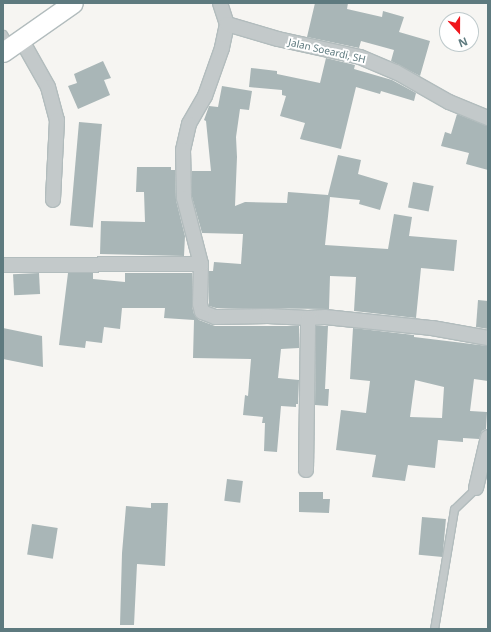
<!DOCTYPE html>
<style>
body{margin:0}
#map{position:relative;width:491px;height:632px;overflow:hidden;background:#f6f5f2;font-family:"Noto Sans",sans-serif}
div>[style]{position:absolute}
.building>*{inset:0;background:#a9b6b7;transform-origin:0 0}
.roads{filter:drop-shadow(1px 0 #b2bcbd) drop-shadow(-1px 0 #b2bcbd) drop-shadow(0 1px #b2bcbd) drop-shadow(0 -1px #b2bcbd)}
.lane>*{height:7px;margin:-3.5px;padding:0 3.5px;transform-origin:3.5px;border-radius:3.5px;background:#c3c9ca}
.street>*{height:14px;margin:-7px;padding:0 7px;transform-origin:7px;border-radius:7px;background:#c3c9ca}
.secondary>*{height:19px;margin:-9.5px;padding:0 9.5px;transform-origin:9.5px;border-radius:9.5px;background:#fff}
span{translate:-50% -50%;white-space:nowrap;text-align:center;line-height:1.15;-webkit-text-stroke:4px #fff;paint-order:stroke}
.street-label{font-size:10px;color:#5e7a7f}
.frame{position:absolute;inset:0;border:4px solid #5e7a7f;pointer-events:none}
.north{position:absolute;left:439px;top:12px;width:40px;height:40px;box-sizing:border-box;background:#fff;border:1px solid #bfcacc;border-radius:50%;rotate:159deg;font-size:11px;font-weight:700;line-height:16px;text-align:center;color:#5e7a7f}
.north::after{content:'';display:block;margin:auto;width:14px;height:18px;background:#f0171d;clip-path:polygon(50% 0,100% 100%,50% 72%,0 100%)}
</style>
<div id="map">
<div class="building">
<i style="clip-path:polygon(315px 3px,348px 3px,347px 9px,382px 17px,383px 11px,404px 17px,399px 32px,430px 41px,420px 76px,391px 61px,394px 50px,361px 41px,359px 48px,307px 37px)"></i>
<i style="clip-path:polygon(326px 58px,355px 65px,354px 69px,392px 80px,416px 93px,414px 101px,381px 91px,380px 94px,356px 87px,341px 149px,300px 139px,305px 123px,280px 116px,286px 96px,282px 95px,282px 90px,249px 87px,251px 68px,277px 71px,277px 74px,320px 83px)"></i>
<i style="clip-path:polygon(103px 61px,111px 78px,104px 80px,110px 95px,78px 109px,68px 86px,77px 83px,74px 74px)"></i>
<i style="clip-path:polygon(222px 86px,252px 91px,249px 110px,240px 109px,236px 137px,237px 157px,235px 206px,245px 202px,287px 203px,288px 192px,328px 195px,338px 155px,361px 160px,358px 174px,388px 183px,380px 210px,359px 204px,360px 200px,330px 197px,325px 245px,388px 249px,394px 214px,412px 217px,409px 236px,457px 240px,454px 271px,421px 268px,416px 318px,354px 311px,356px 277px,330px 276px,329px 309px,216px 308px,209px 306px,209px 271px,213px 271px,214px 262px,241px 264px,243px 234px,202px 233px,192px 197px,192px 171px,211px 171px,206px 121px,204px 120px,209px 106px,218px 107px)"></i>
<i style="clip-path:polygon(457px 114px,488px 126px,488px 170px,466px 164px,469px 153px,441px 146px,445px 132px,451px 134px)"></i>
<i style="left:79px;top:122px;width:23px;height:104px;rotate:5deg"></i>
<i style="clip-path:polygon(137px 167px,171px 167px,171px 170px,175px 170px,176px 200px,185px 236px,184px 256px,100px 254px,101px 221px,145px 222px,144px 192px,136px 192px)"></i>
<i style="left:413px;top:182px;width:21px;height:26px;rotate:11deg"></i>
<i style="left:39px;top:273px;width:21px;height:26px;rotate:87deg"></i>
<i style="clip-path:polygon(68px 273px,93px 273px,93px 279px,125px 282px,125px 273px,192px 273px,192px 306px,194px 314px,199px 320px,215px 326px,299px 326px,299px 348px,281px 349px,278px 378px,299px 380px,298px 404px,296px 404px,296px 407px,281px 406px,277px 452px,264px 451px,265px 423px,262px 423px,263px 417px,243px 415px,245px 395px,248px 396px,251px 359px,193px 358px,194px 320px,164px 318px,165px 308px,122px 308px,120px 329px,104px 327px,102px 343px,86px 341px,85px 348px,59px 345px)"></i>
<i style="clip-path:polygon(478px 300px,488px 301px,488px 329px,476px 327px)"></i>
<i style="clip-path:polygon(316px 326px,328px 326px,325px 389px,329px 389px,328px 406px,315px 405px)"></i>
<i style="clip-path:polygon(3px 328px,42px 336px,43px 367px,3px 359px)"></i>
<i style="clip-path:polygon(evenodd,353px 328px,414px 335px,414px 337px,488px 346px,488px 381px,474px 379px,470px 411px,487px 412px,486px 429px,482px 431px,479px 439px,463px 438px,463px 442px,438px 440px,435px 468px,408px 465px,405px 481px,372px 477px,376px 455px,336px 450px,341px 410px,366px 413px,370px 381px,350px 379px,353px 328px,415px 380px,444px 387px,442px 418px,410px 417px,415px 380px)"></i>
<i style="left:227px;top:479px;width:16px;height:22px;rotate:7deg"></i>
<i style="clip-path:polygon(299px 492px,323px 492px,323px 499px,330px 499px,329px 513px,299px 512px)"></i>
<i style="clip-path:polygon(151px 503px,168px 503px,165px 566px,137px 564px,134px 625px,120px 625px,122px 553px,126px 506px,151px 508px)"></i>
<i style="left:422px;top:517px;width:24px;height:38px;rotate:5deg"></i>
<i style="left:32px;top:524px;width:26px;height:31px;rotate:9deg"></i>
</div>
<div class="roads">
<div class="lane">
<i style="left:3px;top:34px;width:14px;rotate:60deg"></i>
<i style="left:434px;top:629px;width:122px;rotate:-80.5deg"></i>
<i style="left:454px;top:509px;width:30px;rotate:-44deg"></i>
</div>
<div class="street">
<i style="left:220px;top:3px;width:22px;rotate:72deg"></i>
<i style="left:227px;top:24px;width:25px;rotate:102deg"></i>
<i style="left:222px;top:48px;width:51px;rotate:109.5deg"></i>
<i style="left:205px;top:96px;width:32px;rotate:120deg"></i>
<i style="left:189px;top:124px;width:27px;rotate:103deg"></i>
<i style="left:183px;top:150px;width:48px;rotate:88.8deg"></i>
<i style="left:184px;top:198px;width:68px;rotate:75.6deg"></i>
<i style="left:201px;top:264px;width:40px;rotate:91.4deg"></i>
<i style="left:200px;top:304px;width:8px;rotate:76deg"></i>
<i style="left:202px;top:312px;width:14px;rotate:21deg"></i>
<i style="left:215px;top:317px;width:53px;rotate:-1.1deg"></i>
<i style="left:268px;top:316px;width:40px;rotate:2.9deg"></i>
<i style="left:308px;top:318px;width:17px;rotate:-3deg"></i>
<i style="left:325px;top:317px;width:108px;rotate:5.9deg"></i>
<i style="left:432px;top:328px;width:57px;rotate:10.1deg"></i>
<i style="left:227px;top:24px;width:53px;rotate:16.4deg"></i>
<i style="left:278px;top:39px;width:84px;rotate:12.4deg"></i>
<i style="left:360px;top:57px;width:39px;rotate:23deg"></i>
<i style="left:396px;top:72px;width:61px;rotate:29.5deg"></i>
<i style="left:449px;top:102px;width:42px;rotate:22.3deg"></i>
<i style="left:21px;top:39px;width:55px;rotate:60.6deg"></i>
<i style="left:48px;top:87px;width:34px;rotate:75deg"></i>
<i style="left:57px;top:120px;width:80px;rotate:92.9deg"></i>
<i style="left:3px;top:265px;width:198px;rotate:-0.3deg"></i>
<i style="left:306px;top:470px;width:152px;rotate:-89.2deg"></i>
<i style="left:476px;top:488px;width:52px;rotate:-76.8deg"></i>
</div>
<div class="secondary">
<i style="left:3px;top:52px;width:85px;rotate:-35deg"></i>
</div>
</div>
<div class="street-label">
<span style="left:327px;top:51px;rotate:13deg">Jalan Soeardi, SH</span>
</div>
<div class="frame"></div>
<div class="north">N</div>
</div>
